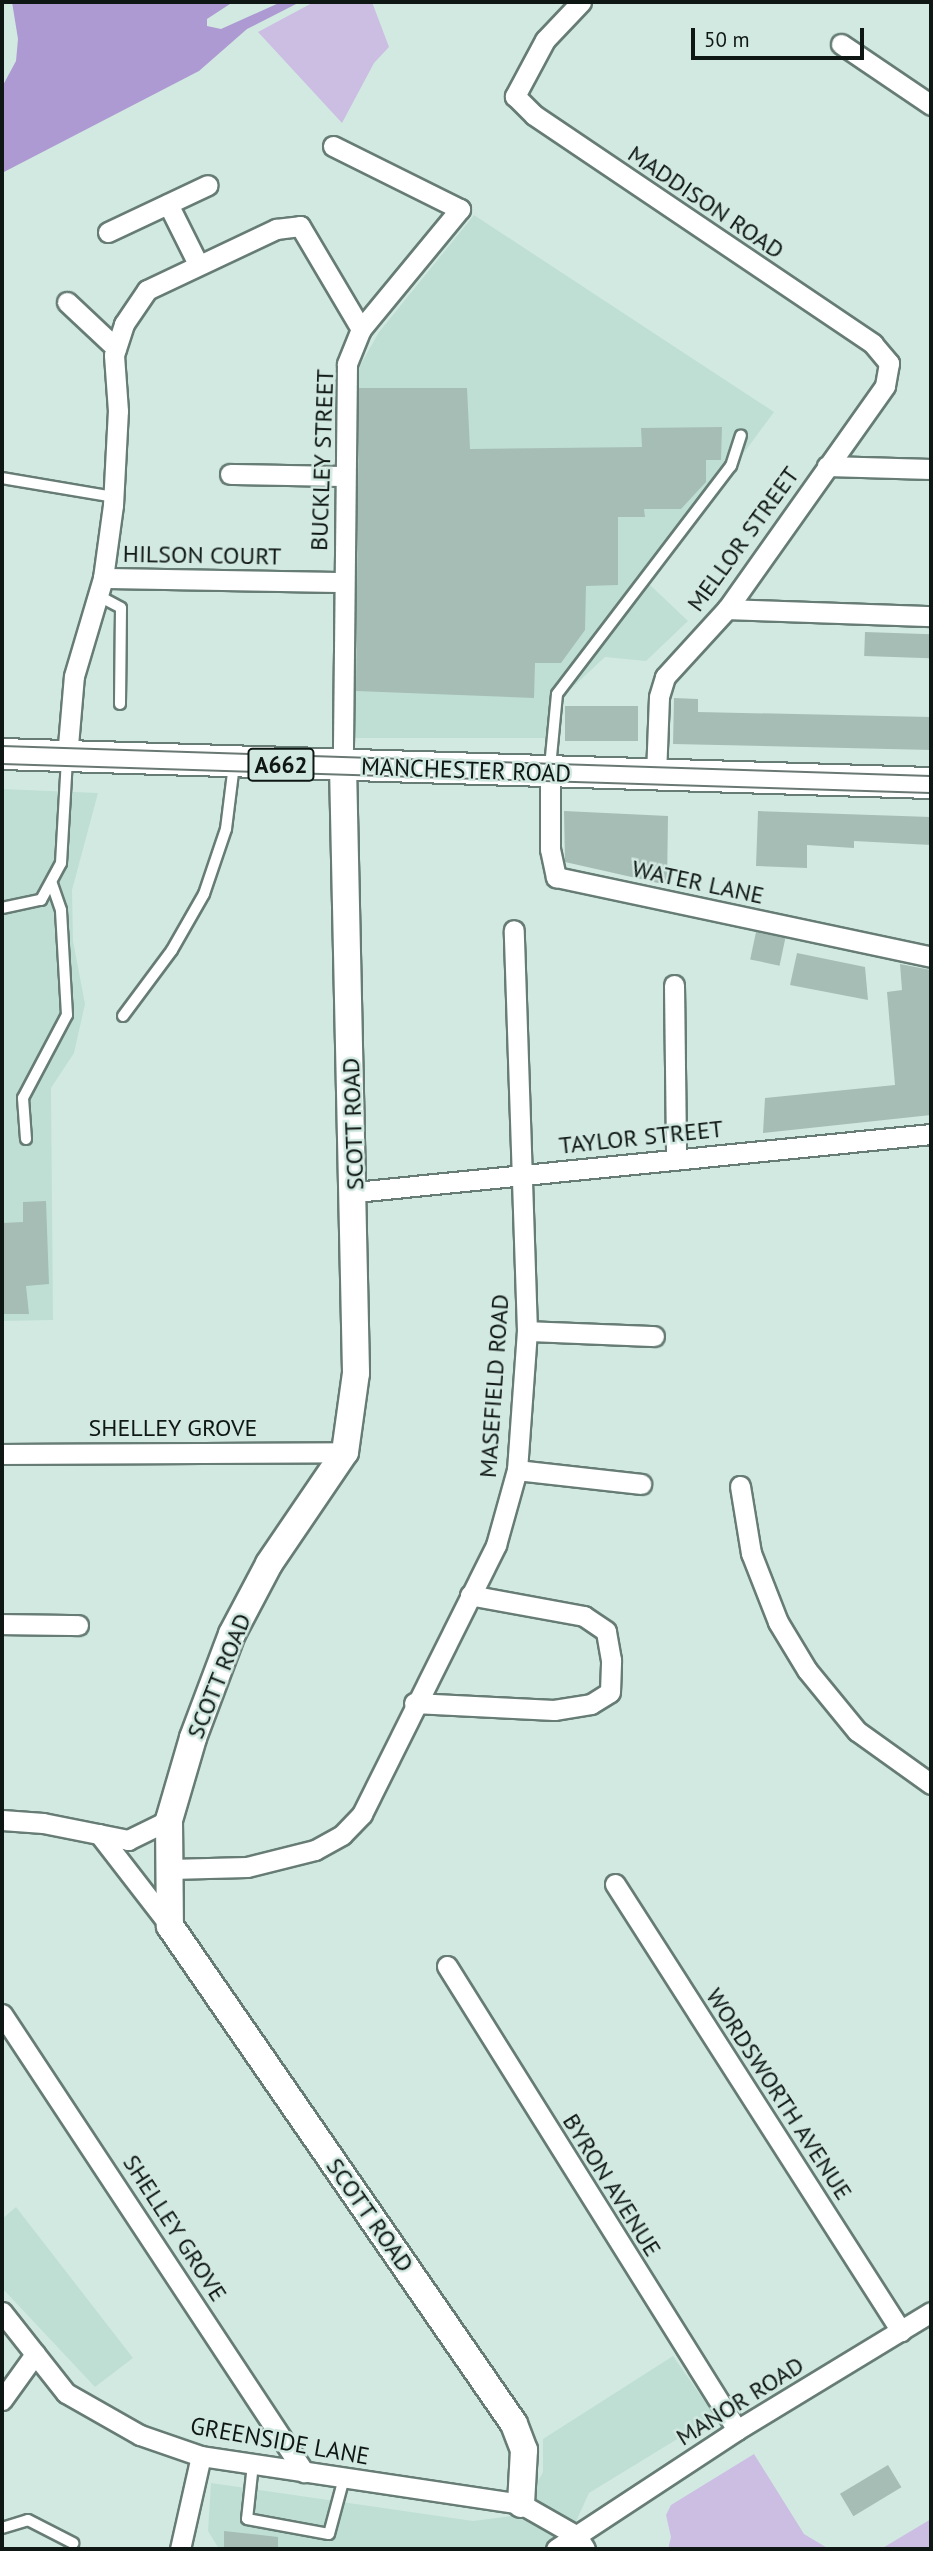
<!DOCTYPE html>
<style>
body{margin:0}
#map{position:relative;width:933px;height:2551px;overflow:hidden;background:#d2e9e2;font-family:"PT Sans",sans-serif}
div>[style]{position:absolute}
.built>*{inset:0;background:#bfdfd5}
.green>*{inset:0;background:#cbbee2}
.water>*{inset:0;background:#ae9ad2}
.building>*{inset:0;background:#a6bdb5;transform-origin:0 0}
.roads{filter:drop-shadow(2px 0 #667c75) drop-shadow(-2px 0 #667c75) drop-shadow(0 2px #667c75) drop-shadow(0 -2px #667c75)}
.lane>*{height:10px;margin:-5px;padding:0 5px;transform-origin:5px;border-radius:5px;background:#fff}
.street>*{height:19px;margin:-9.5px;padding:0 9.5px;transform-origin:9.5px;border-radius:9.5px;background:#fff}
.secondary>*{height:26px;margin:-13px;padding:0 13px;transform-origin:13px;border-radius:13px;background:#fff}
.primary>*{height:30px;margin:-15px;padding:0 15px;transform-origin:15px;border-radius:15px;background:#fff}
.tram>*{height:2px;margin:-1px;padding:0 1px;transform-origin:1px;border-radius:1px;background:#697873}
span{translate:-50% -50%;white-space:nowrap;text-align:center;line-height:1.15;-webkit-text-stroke:5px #d2e9e2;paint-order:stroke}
.shield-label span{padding:2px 5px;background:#d2e9e2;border:2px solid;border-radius:5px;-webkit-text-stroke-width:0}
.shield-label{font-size:23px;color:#0f1714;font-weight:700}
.street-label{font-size:24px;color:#0f1714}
.frame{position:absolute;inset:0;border:4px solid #0f1714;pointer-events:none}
.scale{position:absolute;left:691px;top:28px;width:173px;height:32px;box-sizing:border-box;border:4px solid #0f1714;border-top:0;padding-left:9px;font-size:21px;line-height:24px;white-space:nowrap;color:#0f1714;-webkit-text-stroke:5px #d2e9e2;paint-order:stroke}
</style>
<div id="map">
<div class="built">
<i style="clip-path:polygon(474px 215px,774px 412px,648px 583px,688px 621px,646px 661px,605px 657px,560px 699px,550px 738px,353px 738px,357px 371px,379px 332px)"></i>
<i style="clip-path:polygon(2px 789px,98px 793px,72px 890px,73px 941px,85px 1004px,74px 1053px,51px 1088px,53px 1320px,2px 1321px)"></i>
<i style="clip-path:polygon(16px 2207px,133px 2358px,95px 2387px,2px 2288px,2px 2219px)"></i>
<i style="clip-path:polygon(673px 2356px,715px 2416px,589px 2493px,573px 2528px,573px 2549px,219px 2549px,208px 2531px,211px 2483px,473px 2521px,520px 2515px,543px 2472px,543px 2439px)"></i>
</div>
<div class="green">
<i style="clip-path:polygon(314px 2px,372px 2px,389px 47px,374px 63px,342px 123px,258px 32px)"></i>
<i style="clip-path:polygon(754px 2454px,804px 2534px,829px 2549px,668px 2549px,671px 2537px,666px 2515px,671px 2505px)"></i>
<i style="clip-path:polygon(931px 2519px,931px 2549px,881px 2549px)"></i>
</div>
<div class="water">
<i style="clip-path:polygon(12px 2px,233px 2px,207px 19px,207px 26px,221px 29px,281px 2px,300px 2px,247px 29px,199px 71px,2px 173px,2px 87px,16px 61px,18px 39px)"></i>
</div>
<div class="building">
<i style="clip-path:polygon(359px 388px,467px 388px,470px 449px,642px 447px,641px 428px,722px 427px,721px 460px,706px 460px,706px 482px,681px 509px,644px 509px,645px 517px,618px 517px,618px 585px,586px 586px,585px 630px,561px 663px,535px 663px,534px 698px,356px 691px)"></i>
<i style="left:865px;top:632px;width:66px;height:24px;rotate:2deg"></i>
<i style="clip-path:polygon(674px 698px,698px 699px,698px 712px,931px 717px,931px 750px,673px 744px)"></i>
<i style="left:565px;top:706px;width:73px;height:35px"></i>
<i style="clip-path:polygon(564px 811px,668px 816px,667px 885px,565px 862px)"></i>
<i style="clip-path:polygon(758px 811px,931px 817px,931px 845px,854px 841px,854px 848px,807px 845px,807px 868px,756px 866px)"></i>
<i style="left:756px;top:932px;width:30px;height:28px;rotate:12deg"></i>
<i style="clip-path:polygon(797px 953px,865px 967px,868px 1000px,790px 985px)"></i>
<i style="clip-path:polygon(900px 964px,931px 970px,931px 1115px,763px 1133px,765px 1098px,895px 1085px,887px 992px,902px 990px)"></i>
<i style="clip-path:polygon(46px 1201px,49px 1284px,26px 1286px,29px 1314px,2px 1314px,2px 1223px,23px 1222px,23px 1202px)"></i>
<i style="left:888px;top:2465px;width:26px;height:56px;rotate:59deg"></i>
<i style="clip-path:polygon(224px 2531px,278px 2537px,278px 2549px,224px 2549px)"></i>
</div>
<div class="roads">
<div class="lane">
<i style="left:2px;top:478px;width:114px;rotate:9.6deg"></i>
<i style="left:97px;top:595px;width:27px;rotate:28deg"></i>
<i style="left:121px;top:608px;width:96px;rotate:90.6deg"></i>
<i style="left:550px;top:767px;width:73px;rotate:-84.5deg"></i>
<i style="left:557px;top:694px;width:287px;rotate:-52.7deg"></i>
<i style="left:731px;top:466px;width:32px;rotate:-72deg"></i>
<i style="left:2px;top:908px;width:40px;rotate:-12deg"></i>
<i style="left:41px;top:900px;width:42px;rotate:-61.6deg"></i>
<i style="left:61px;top:863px;width:105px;rotate:-86.7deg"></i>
<i style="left:123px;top:1016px;width:82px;rotate:-53.4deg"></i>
<i style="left:172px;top:950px;width:64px;rotate:-60.3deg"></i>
<i style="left:204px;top:894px;width:69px;rotate:-71.3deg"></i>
<i style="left:226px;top:829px;width:64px;rotate:-82.9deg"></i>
<i style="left:26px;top:1139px;width:41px;rotate:-94.2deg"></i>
<i style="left:23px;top:1098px;width:94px;rotate:-62.1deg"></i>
<i style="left:67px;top:1015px;width:105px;rotate:-93.3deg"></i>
<i style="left:61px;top:910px;width:28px;rotate:-109deg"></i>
<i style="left:253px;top:2464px;width:55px;rotate:96.2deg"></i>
<i style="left:247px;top:2519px;width:83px;rotate:10.4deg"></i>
<i style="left:329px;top:2534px;width:58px;rotate:-75deg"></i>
<i style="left:2px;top:2528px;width:27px;rotate:-17deg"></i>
<i style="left:28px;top:2520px;width:51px;rotate:27.1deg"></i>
</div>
<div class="street">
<i style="left:581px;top:2px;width:52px;rotate:133.5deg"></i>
<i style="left:545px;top:40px;width:64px;rotate:118.2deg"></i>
<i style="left:515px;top:96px;width:27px;rotate:45deg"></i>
<i style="left:534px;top:115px;width:409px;rotate:34deg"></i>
<i style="left:873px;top:344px;width:25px;rotate:50deg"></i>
<i style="left:889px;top:363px;width:23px;rotate:100deg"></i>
<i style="left:885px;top:386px;width:273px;rotate:125.3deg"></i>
<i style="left:727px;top:609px;width:92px;rotate:132.4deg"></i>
<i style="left:665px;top:677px;width:21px;rotate:107deg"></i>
<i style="left:659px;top:697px;width:78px;rotate:92.2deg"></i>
<i style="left:841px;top:44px;width:109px;rotate:34.1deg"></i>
<i style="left:333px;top:146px;width:142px;rotate:26.4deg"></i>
<i style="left:460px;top:209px;width:156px;rotate:129.5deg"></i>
<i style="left:361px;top:329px;width:38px;rotate:112deg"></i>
<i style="left:347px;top:364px;width:402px;rotate:90.6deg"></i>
<i style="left:168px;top:204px;width:67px;rotate:63.4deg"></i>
<i style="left:108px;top:232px;width:110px;rotate:-25.2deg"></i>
<i style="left:67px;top:302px;width:67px;rotate:43.2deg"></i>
<i style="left:827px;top:466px;width:104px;rotate:1.7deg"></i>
<i style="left:230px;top:474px;width:115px;rotate:1deg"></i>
<i style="left:103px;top:578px;width:239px;rotate:1deg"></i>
<i style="left:727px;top:609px;width:204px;rotate:2deg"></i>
<i style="left:67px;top:757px;width:81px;rotate:-85.1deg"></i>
<i style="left:74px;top:676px;width:102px;rotate:-73.5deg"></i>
<i style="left:103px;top:578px;width:74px;rotate:-82.2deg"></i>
<i style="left:113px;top:505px;width:94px;rotate:-87deg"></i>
<i style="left:118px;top:411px;width:56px;rotate:-94.1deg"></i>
<i style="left:114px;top:355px;width:33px;rotate:-72deg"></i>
<i style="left:124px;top:324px;width:41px;rotate:-55.9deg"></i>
<i style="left:147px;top:290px;width:143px;rotate:-25.3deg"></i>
<i style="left:276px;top:229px;width:24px;rotate:-7deg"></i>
<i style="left:300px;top:226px;width:120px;rotate:59.4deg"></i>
<i style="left:550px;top:774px;width:75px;rotate:90deg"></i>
<i style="left:550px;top:849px;width:29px;rotate:78deg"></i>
<i style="left:556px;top:877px;width:383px;rotate:12deg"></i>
<i style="left:674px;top:985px;width:172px;rotate:89.3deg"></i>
<i style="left:355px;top:1192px;width:579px;rotate:-5.75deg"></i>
<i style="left:527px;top:1331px;width:127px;rotate:2.3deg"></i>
<i style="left:2px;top:1454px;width:343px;rotate:-0.3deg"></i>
<i style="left:517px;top:1470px;width:125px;rotate:6.4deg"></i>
<i style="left:740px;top:1486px;width:68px;rotate:80.7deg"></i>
<i style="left:751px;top:1553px;width:74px;rotate:68.6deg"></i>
<i style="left:778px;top:1622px;width:56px;rotate:58.9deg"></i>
<i style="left:807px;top:1670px;width:79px;rotate:50.7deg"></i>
<i style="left:857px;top:1731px;width:91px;rotate:35.6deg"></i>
<i style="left:2px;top:1624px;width:76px;rotate:0.8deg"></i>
<i style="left:414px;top:1703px;width:140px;rotate:2.9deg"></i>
<i style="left:554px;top:1710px;width:37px;rotate:-9deg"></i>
<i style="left:591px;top:1704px;width:22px;rotate:-32deg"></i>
<i style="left:610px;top:1692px;width:32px;rotate:-88deg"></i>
<i style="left:611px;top:1660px;width:29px;rotate:-100deg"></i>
<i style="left:606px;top:1631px;width:27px;rotate:-146deg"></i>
<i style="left:584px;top:1616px;width:116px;rotate:-169.6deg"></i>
<i style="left:2px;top:1820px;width:41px;rotate:4.2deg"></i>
<i style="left:43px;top:1823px;width:87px;rotate:11.3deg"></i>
<i style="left:128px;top:1840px;width:46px;rotate:-26deg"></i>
<i style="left:99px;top:1834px;width:116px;rotate:52.3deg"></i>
<i style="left:170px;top:1869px;width:77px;rotate:-1.5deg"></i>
<i style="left:247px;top:1867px;width:70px;rotate:-14deg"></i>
<i style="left:315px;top:1850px;width:31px;rotate:-29deg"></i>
<i style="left:342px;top:1835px;width:29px;rotate:-46deg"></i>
<i style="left:362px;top:1814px;width:301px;rotate:-63.5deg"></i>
<i style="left:496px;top:1545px;width:78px;rotate:-74.4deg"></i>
<i style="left:517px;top:1470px;width:139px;rotate:-85.9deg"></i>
<i style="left:527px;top:1331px;width:401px;rotate:-91.9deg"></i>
<i style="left:615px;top:1884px;width:531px;rotate:57.39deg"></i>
<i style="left:447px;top:1966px;width:547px;rotate:57.99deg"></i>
<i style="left:2px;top:2014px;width:549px;rotate:56.6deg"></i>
<i style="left:2px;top:2312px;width:103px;rotate:51.7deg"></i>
<i style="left:66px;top:2393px;width:85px;rotate:29.6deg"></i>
<i style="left:140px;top:2435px;width:65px;rotate:19deg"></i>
<i style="left:201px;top:2456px;width:324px;rotate:8.5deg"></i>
<i style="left:521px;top:2504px;width:64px;rotate:29.7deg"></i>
<i style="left:577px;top:2536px;width:15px;rotate:58deg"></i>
<i style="left:2px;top:2400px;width:57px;rotate:-54.3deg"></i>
<i style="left:180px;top:2549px;width:95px;rotate:-77.3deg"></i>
<i style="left:556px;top:2549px;width:217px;rotate:-33.3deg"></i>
<i style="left:737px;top:2430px;width:227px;rotate:-31.3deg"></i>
</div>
<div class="secondary">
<i style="left:343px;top:766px;width:607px;rotate:88.77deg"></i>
<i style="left:356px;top:1373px;width:80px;rotate:97.9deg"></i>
<i style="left:345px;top:1452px;width:135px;rotate:124.2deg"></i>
<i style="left:269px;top:1564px;width:79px;rotate:117.9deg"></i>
<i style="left:232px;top:1634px;width:111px;rotate:110.6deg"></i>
<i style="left:193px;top:1738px;width:85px;rotate:106.3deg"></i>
<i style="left:169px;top:1820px;width:106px;rotate:89.5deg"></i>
<i style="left:170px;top:1926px;width:605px;rotate:55.36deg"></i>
<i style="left:514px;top:2424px;width:28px;rotate:69deg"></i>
<i style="left:524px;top:2450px;width:54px;rotate:93.2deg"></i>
</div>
<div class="primary">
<i style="left:2px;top:754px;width:929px;rotate:1.79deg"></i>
</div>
</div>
<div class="tram">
<i style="left:2px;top:746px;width:929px;rotate:1.85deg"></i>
<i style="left:2px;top:764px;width:929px;rotate:1.79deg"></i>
</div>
<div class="shield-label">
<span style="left:281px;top:765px">A662</span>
</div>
<div class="street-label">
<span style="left:706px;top:202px;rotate:34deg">MADDISON ROAD</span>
<span style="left:322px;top:460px;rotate:-88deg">BUCKLEY STREET</span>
<span style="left:743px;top:539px;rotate:-54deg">MELLOR STREET</span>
<span style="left:202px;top:555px;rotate:1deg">HILSON COURT</span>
<span style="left:466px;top:770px;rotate:2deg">MANCHESTER ROAD</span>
<span style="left:698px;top:882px;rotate:12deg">WATER LANE</span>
<span style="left:353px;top:1124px;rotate:-92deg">SCOTT ROAD</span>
<span style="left:641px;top:1137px;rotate:-6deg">TAYLOR STREET</span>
<span style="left:494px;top:1386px;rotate:-86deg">MASEFIELD ROAD</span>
<span style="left:173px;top:1428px">SHELLEY GROVE</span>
<span style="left:219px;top:1676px;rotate:-68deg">SCOTT ROAD</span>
<span style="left:779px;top:2094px;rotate:57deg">WORDSWORTH AVENUE</span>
<span style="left:612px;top:2185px;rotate:58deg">BYRON AVENUE</span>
<span style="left:370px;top:2215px;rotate:55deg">SCOTT ROAD</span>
<span style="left:175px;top:2228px;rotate:57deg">SHELLEY GROVE</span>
<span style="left:740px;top:2401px;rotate:-32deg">MANOR ROAD</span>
<span style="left:280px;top:2441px;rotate:10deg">GREENSIDE LANE</span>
</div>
<div class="frame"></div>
<div class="scale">50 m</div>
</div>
